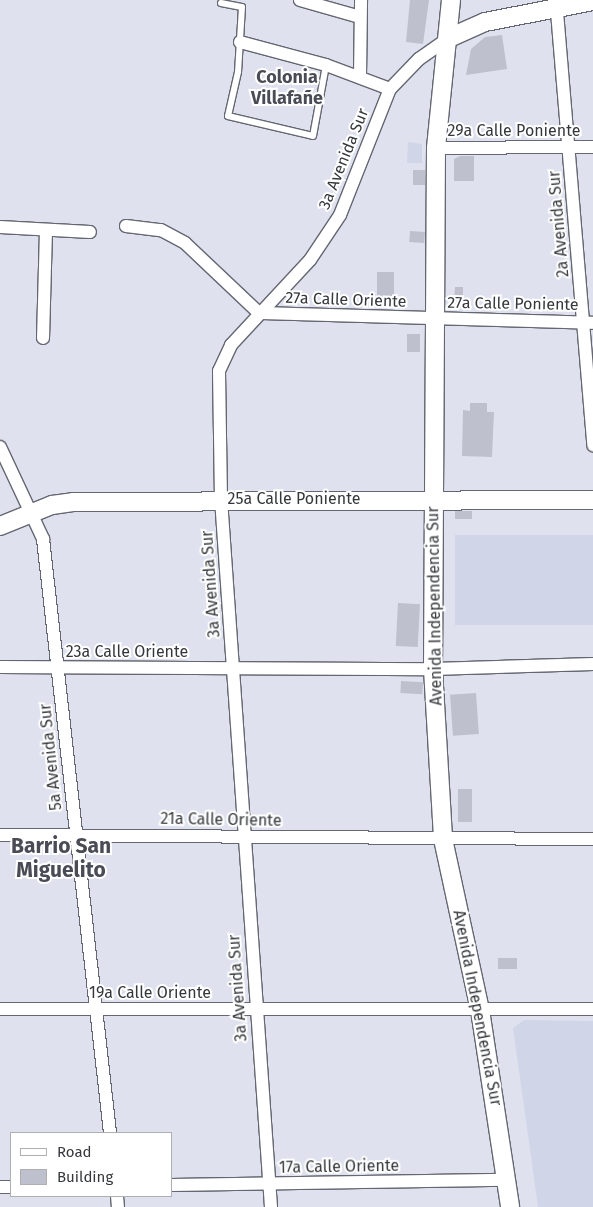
<!DOCTYPE html>
<meta charset="utf-8">
<style>
body{margin:0}
#map{position:relative;width:593px;height:1207px;overflow:hidden;background:#dfe2ee;font-family:"Fira Sans",sans-serif}
div>[style]{position:absolute}
.built>*{inset:0;background:#d1d5e8;transform-origin:0 0}
.building>*{inset:0;background:#bec1cd;transform-origin:0 0}
.roads{filter:drop-shadow(1px 0 #646771) drop-shadow(-1px 0 #646771) drop-shadow(0 1px #646771) drop-shadow(0 -1px #646771)}
.lane>*{height:6px;margin:-3px;padding:0 3px;transform-origin:3px;border-radius:3px;background:#fff}
.street>*{height:12px;margin:-6px;padding:0 6px;transform-origin:6px;border-radius:6px;background:#fff}
.secondary>*{height:18px;margin:-9px;padding:0 9px;transform-origin:9px;border-radius:9px;background:#fff}
span{translate:-50% -50%;white-space:nowrap;text-align:center;line-height:1.15;-webkit-text-stroke:4px #fff;paint-order:stroke}
.street-label{font-size:16px;color:#35373b}
.neighbourhood-label{font-size:18px;color:#494b55;font-weight:700}
.district-label{font-size:21px;color:#494b55;font-weight:700}
.legend{position:absolute;left:10px;top:1132px;width:162px;height:65px;box-sizing:border-box;background:#fff;border:1px solid #aeafb1;margin:0;padding:6px 9px;list-style:none;font-size:15px;color:#35373b}
.legend li{display:flex;align-items:center;gap:10px;height:25px}
.legend b{width:25px;border:1px solid #aeafb1}
</style>
<div id="map">
<div class="built">
<i style="clip-path:polygon(408px 142px,422px 144px,422px 163px,407px 163px)"></i>
<i style="left:593px;top:535px;width:90px;height:138px;rotate:90deg"></i>
<i style="clip-path:polygon(524px 1020px,593px 1021px,593px 1207px,538px 1207px,513px 1028px)"></i>
</div>
<div class="building">
<i style="clip-path:polygon(410px 0,429px 0,423px 44px,406px 42px)"></i>
<i style="clip-path:polygon(502px 35px,507px 69px,466px 75px,471px 49px,485px 37px)"></i>
<i style="clip-path:polygon(460px 156px,474px 156px,474px 181px,454px 181px,454px 159px)"></i>
<i style="left:413px;top:170px;width:12px;height:15px"></i>
<i style="left:410px;top:231px;width:15px;height:11px;rotate:4deg"></i>
<i style="left:377px;top:272px;width:17px;height:29px"></i>
<i style="clip-path:polygon(455px 287px,463px 287px,463px 301px,454px 300px)"></i>
<i style="left:407px;top:334px;width:13px;height:18px"></i>
<i style="clip-path:polygon(470px 403px,487px 403px,487px 412px,494px 412px,492px 457px,462px 456px,463px 410px,470px 411px)"></i>
<i style="left:455px;top:511px;width:17px;height:8px"></i>
<i style="left:398px;top:603px;width:22px;height:43px;rotate:3deg"></i>
<i style="left:401px;top:681px;width:22px;height:12px;rotate:3deg"></i>
<i style="left:476px;top:693px;width:41px;height:26px;rotate:86deg"></i>
<i style="left:458px;top:789px;width:14px;height:33px"></i>
<i style="left:498px;top:958px;width:19px;height:11px"></i>
</div>
<div class="roads">
<div class="lane">
<i style="left:221px;top:3px;width:21px;rotate:11deg"></i>
<i style="left:242px;top:7px;width:65px;rotate:93.5deg"></i>
<i style="left:238px;top:72px;width:45px;rotate:102.8deg"></i>
<i style="left:228px;top:116px;width:87px;rotate:13.2deg"></i>
<i style="left:313px;top:136px;width:72px;rotate:-79.6deg"></i>
</div>
<div class="street">
<i style="left:300px;top:0;width:62px;rotate:15.8deg"></i>
<i style="left:556px;top:0;width:447px;rotate:85.2deg"></i>
<i style="left:240px;top:42px;width:89px;rotate:15deg"></i>
<i style="left:326px;top:65px;width:68px;rotate:20.6deg"></i>
<i style="left:360px;top:76px;width:76px;rotate:-89.2deg"></i>
<i style="left:436px;top:148px;width:157px;rotate:-0.4deg"></i>
<i style="left:126px;top:226px;width:35px;rotate:7deg"></i>
<i style="left:161px;top:230px;width:27px;rotate:28deg"></i>
<i style="left:185px;top:243px;width:102px;rotate:43.4deg"></i>
<i style="left:259px;top:313px;width:334px;rotate:1.7deg"></i>
<i style="left:0;top:227px;width:90px;rotate:3.2deg"></i>
<i style="left:43px;top:338px;width:108px;rotate:-88.4deg"></i>
<i style="left:0;top:447px;width:102px;rotate:64.9deg"></i>
<i style="left:43px;top:539px;width:598px;rotate:83.56deg"></i>
<i style="left:0;top:667px;width:433px;rotate:0.3deg"></i>
<i style="left:433px;top:669px;width:160px;rotate:-1.8deg"></i>
<i style="left:0;top:835px;width:593px;rotate:0.39deg"></i>
<i style="left:0;top:1009px;width:593px"></i>
<i style="left:171px;top:1185px;width:336px;rotate:-0.9deg"></i>
<i style="left:0;top:1187px;width:11px"></i>
<i style="left:117px;top:1196px;width:11px;rotate:85deg"></i>
<i style="left:271px;top:1207px;width:710px;rotate:-94.04deg"></i>
<i style="left:221px;top:499px;width:128px;rotate:-90.9deg"></i>
<i style="left:219px;top:371px;width:29px;rotate:-65deg"></i>
<i style="left:231px;top:345px;width:116px;rotate:-47.1deg"></i>
<i style="left:310px;top:260px;width:54px;rotate:-56.3deg"></i>
<i style="left:340px;top:215px;width:136px;rotate:-68.4deg"></i>
<i style="left:390px;top:89px;width:42px;rotate:-46deg"></i>
<i style="left:419px;top:59px;width:37px;rotate:-35deg"></i>
</div>
<div class="secondary">
<i style="left:451px;top:0;width:149px;rotate:95.8deg"></i>
<i style="left:436px;top:148px;width:521px;rotate:90.33deg"></i>
<i style="left:433px;top:669px;width:170px;rotate:86.6deg"></i>
<i style="left:443px;top:839px;width:175px;rotate:77.8deg"></i>
<i style="left:480px;top:1010px;width:199px;rotate:81.3deg"></i>
<i style="left:449px;top:38px;width:39px;rotate:-24deg"></i>
<i style="left:485px;top:22px;width:110px;rotate:-11deg"></i>
<i style="left:0;top:526px;width:56px;rotate:-22deg"></i>
<i style="left:52px;top:505px;width:21px;rotate:-8deg"></i>
<i style="left:73px;top:502px;width:520px;rotate:-0.22deg"></i>
</div>
</div>
<div class="street-label">
<span style="left:514px;top:131px">29a Calle Poniente</span>
<span style="left:344px;top:159px;rotate:-68deg">3a Avenida Sur</span>
<span style="left:559px;top:224px;rotate:-95deg">2a Avenida Sur</span>
<span style="left:346px;top:300px;rotate:2deg">27a Calle Oriente</span>
<span style="left:513px;top:304px;rotate:1deg">27a Calle Poniente</span>
<span style="left:294px;top:499px">25a Calle Poniente</span>
<span style="left:211px;top:584px;rotate:-94deg">3a Avenida Sur</span>
<span style="left:435px;top:606px;rotate:-91deg">Avenida Independencia Sur</span>
<span style="left:127px;top:652px">23a Calle Oriente</span>
<span style="left:51px;top:757px;rotate:-96deg">5a Avenida Sur</span>
<span style="left:221px;top:820px;rotate:1deg">21a Calle Oriente</span>
<span style="left:238px;top:988px;rotate:-94deg">3a Avenida Sur</span>
<span style="left:150px;top:993px">19a Calle Oriente</span>
<span style="left:477px;top:1008px;rotate:79deg">Avenida Independencia Sur</span>
<span style="left:339px;top:1167px;rotate:-1deg">17a Calle Oriente</span>
</div>
<div class="neighbourhood-label">
<span style="left:287px;top:88px">Colonia<br>Villafañe</span>
</div>
<div class="district-label">
<span style="left:61px;top:858px">Barrio San<br>Miguelito</span>
</div>
<ul class="legend">
<li><b style="height:6px;background:#fff"></b>Road</li>
<li><b style="height:14px;background:#bec1cd"></b>Building</li>
</ul>
</div>
